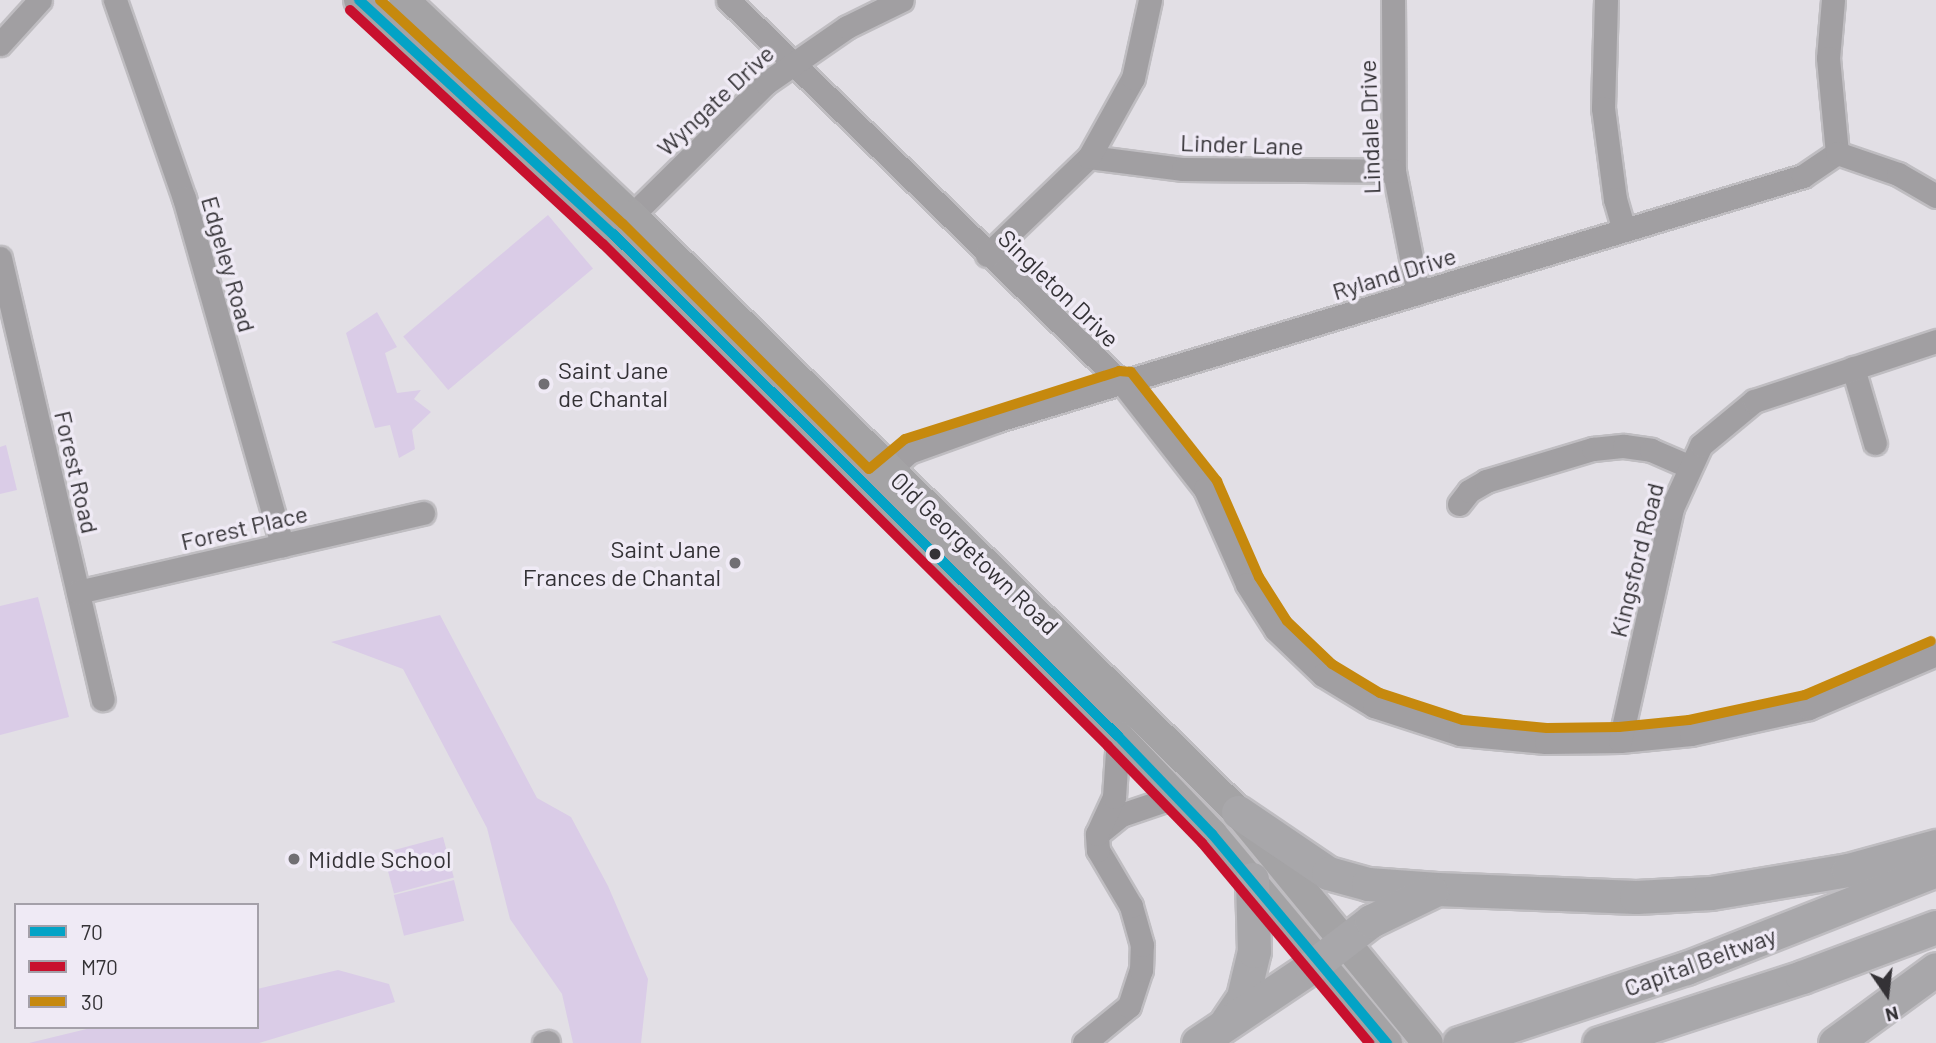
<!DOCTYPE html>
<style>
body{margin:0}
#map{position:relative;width:1936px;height:1043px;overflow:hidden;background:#e2dfe5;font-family:Barlow,sans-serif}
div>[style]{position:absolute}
.green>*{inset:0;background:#dacce7;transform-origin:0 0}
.roads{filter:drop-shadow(2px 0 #bfbdc1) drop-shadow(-2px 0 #bfbdc1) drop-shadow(0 2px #bfbdc1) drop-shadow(0 -2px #bfbdc1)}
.minor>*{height:23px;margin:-11.5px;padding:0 11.5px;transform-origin:11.5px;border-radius:11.5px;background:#a19fa2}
.major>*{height:30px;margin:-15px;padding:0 15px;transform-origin:15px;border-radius:15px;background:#a4a3a5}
.highway>*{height:33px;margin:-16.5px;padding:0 16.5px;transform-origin:16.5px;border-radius:16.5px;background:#a8a7aa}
.bus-1>*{height:10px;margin:-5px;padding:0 5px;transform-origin:5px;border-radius:5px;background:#03a3c6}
.bus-2>*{height:10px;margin:-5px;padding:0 5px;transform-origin:5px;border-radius:5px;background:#c8102e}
.bus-3>*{height:10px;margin:-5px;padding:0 5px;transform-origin:5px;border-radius:5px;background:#c6890e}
.dots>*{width:19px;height:19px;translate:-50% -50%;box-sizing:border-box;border:4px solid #efeaf5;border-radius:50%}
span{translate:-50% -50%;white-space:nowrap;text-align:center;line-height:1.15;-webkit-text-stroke:7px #efeaf5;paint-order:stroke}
.street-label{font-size:24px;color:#343236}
.poi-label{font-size:24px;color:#343236}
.left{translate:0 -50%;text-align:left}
.right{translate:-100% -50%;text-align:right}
.legend{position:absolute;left:14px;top:903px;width:245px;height:126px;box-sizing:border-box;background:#efeaf5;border:2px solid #a4a0a9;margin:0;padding:9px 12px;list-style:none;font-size:21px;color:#343236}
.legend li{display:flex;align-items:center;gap:14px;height:35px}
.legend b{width:35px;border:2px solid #a4a0a9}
.north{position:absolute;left:1852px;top:959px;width:70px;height:70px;-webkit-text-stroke:5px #efeaf5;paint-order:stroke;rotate:166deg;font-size:19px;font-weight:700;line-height:28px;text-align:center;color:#343236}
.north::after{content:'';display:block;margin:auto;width:24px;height:32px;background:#343236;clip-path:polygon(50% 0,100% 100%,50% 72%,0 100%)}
</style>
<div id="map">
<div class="green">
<i style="left:548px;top:215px;width:70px;height:189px;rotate:50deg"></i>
<i style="clip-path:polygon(377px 312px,397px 347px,385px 353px,397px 393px,421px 390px,414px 399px,431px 412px,412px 430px,415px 449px,399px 458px,390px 425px,375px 428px,346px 333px)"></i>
<i style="clip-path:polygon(6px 445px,17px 490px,0 494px,0 447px)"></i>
<i style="clip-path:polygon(38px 597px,69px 717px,0 735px,0 606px)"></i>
<i style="clip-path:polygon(440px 615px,537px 798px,571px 817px,608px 886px,648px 979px,641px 1043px,573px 1043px,562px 994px,510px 919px,487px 828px,403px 669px,331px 642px)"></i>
<i style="left:443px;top:837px;width:42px;height:62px;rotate:75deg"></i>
<i style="left:454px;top:880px;width:42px;height:62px;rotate:76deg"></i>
<i style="clip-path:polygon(338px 970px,389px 984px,395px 1002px,259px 1043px,29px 1043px,95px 1027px,257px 1027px,257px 989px)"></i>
</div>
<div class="roads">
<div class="minor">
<i style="left:115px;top:0;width:210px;rotate:70.8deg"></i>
<i style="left:184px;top:198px;width:361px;rotate:74.2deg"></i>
<i style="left:728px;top:0;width:551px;rotate:44.19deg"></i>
<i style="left:1123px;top:384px;width:133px;rotate:52deg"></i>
<i style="left:1205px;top:489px;width:104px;rotate:66.1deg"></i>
<i style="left:1247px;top:584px;width:54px;rotate:57.8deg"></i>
<i style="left:1276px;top:630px;width:65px;rotate:43.8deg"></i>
<i style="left:1323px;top:675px;width:60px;rotate:31.3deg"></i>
<i style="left:1374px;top:706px;width:90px;rotate:18deg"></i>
<i style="left:1460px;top:734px;width:86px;rotate:5.3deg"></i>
<i style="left:1546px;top:742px;width:74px;rotate:-0.8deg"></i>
<i style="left:1620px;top:741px;width:71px;rotate:-5.6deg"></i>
<i style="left:1691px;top:734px;width:121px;rotate:-12.4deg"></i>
<i style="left:1809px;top:708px;width:138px;rotate:-23deg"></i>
<i style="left:1393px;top:0;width:171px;rotate:89.7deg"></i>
<i style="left:1394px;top:171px;width:124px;rotate:78.9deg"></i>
<i style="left:1606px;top:0;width:108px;rotate:91.6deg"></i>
<i style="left:1603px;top:108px;width:92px;rotate:82.5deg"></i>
<i style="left:1615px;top:199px;width:32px;rotate:74deg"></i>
<i style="left:1833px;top:0;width:58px;rotate:94.9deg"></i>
<i style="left:1828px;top:58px;width:95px;rotate:84.6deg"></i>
<i style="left:0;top:44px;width:59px;rotate:-47.7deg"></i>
<i style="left:1089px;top:157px;width:95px;rotate:7.3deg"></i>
<i style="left:1183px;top:169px;width:211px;rotate:0.5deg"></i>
<i style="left:620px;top:227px;width:205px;rotate:-44.6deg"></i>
<i style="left:766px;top:83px;width:98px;rotate:-34.7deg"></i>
<i style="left:847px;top:27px;width:61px;rotate:-26.1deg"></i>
<i style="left:987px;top:255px;width:141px;rotate:-43.9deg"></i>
<i style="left:1089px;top:157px;width:90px;rotate:-60.9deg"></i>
<i style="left:1133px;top:78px;width:80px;rotate:-77.7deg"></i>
<i style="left:0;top:258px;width:453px;rotate:76.9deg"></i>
<i style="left:1853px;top:368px;width:78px;rotate:73.7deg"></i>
<i style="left:878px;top:480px;width:42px;rotate:-42.1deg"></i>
<i style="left:909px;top:452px;width:95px;rotate:-19.8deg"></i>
<i style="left:998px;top:420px;width:841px;rotate:-16.86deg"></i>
<i style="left:1803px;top:176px;width:41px;rotate:-34.1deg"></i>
<i style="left:1837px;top:153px;width:65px;rotate:19deg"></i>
<i style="left:1898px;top:174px;width:44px;rotate:30.1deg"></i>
<i style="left:1459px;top:504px;width:16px;rotate:-52deg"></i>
<i style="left:1469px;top:491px;width:20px;rotate:-30deg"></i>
<i style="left:1486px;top:481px;width:112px;rotate:-16.7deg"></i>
<i style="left:1593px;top:449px;width:31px;rotate:-6deg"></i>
<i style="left:1624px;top:446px;width:27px;rotate:8deg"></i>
<i style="left:1651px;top:450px;width:40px;rotate:23.4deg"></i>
<i style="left:78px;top:592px;width:354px;rotate:-12.9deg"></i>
<i style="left:1620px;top:741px;width:239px;rotate:-77.4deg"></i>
<i style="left:1672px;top:508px;width:69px;rotate:-65.3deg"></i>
<i style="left:1701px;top:445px;width:69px;rotate:-39.7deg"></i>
<i style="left:1754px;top:401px;width:192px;rotate:-18.2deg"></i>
<i style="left:1100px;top:832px;width:27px;rotate:-39deg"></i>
<i style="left:1121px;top:815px;width:59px;rotate:-18.7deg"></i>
<i style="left:544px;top:1043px;width:4px;rotate:-14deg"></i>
<i style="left:1084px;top:1043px;width:58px;rotate:-39.4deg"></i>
<i style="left:1129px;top:1006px;width:38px;rotate:-72deg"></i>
<i style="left:1141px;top:970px;width:25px;rotate:-88deg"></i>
<i style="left:1142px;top:945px;width:41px;rotate:-105.8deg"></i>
<i style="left:1131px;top:906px;width:65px;rotate:-120.5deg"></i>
<i style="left:1098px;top:850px;width:16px;rotate:-94deg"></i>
<i style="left:1097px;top:834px;width:41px;rotate:-65.3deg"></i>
<i style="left:1114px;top:797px;width:61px;rotate:-86.2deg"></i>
</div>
<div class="major">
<i style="left:359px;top:0;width:345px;rotate:42.7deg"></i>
<i style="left:613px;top:234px;width:712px;rotate:44.83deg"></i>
<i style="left:1118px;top:736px;width:136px;rotate:46.2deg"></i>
<i style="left:1212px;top:834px;width:273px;rotate:50.1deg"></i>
<i style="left:404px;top:0;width:314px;rotate:43.5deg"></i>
<i style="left:632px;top:216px;width:850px;rotate:44.52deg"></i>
<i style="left:1238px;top:812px;width:299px;rotate:50.6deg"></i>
</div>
<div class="highway">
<i style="left:1238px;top:812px;width:109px;rotate:34.1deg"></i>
<i style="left:1328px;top:873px;width:41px;rotate:15.4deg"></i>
<i style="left:1368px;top:884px;width:69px;rotate:4.1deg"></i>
<i style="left:1437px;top:889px;width:199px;rotate:2.3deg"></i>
<i style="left:1636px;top:897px;width:75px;rotate:-3.1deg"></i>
<i style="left:1711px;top:893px;width:139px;rotate:-9.5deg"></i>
<i style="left:1848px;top:870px;width:91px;rotate:-15.3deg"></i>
<i style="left:1227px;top:1021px;width:29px;rotate:-56deg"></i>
<i style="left:1243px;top:997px;width:47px;rotate:-76.6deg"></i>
<i style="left:1254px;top:951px;width:72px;rotate:-91.6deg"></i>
<i style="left:1198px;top:1043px;width:136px;rotate:-33.9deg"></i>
<i style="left:1311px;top:967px;width:76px;rotate:-37.5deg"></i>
<i style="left:1371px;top:921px;width:67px;rotate:-25.8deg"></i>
<i style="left:1459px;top:1043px;width:239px;rotate:-18.3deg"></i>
<i style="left:1686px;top:968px;width:269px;rotate:-21.4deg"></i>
<i style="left:1599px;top:1043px;width:213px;rotate:-18deg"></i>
<i style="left:1802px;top:977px;width:143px;rotate:-20.5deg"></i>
<i style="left:1835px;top:1043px;width:125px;rotate:-36.2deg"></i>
</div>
</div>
<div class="bus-1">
<i style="left:359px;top:0;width:345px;rotate:42.7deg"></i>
<i style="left:613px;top:234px;width:712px;rotate:44.83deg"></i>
<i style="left:1118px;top:736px;width:136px;rotate:46.2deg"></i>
<i style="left:1212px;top:834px;width:273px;rotate:50.1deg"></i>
</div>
<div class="bus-2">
<i style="left:350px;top:10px;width:345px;rotate:42.8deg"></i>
<i style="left:603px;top:244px;width:712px;rotate:44.83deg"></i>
<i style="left:1108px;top:746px;width:135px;rotate:45.9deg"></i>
<i style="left:1202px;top:843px;width:261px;rotate:50.1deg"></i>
</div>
<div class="bus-3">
<i style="left:380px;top:0;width:330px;rotate:42.7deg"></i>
<i style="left:623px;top:224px;width:347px;rotate:44.9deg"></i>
<i style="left:869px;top:469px;width:47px;rotate:-39.8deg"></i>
<i style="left:905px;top:439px;width:225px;rotate:-17.6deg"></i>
<i style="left:1119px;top:371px;width:12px;rotate:5deg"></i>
<i style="left:1131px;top:372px;width:139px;rotate:51.7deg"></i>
<i style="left:1217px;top:481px;width:105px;rotate:66.4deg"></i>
<i style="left:1259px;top:577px;width:52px;rotate:57.5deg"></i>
<i style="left:1287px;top:621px;width:62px;rotate:43.7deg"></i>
<i style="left:1332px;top:664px;width:56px;rotate:31.1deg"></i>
<i style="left:1380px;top:693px;width:87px;rotate:18deg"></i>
<i style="left:1463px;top:720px;width:84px;rotate:5.4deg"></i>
<i style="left:1547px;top:728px;width:72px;rotate:-0.8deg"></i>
<i style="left:1619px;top:727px;width:70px;rotate:-5.7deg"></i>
<i style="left:1689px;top:720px;width:119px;rotate:-12.2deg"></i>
<i style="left:1805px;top:695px;width:137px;rotate:-23.2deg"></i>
</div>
<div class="dots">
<i style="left:544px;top:384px;background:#716f73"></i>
<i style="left:935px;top:554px;background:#343236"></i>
<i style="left:735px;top:563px;background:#716f73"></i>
<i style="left:294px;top:859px;background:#716f73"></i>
</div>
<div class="street-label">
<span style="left:715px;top:100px;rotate:-43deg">Wyngate Drive</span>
<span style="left:1369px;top:127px;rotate:-92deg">Lindale Drive</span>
<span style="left:1242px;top:144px;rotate:2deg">Linder Lane</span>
<span style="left:229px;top:264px;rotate:74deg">Edgeley Road</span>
<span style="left:1394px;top:273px;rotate:-17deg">Ryland Drive</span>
<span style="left:1059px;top:288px;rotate:44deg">Singleton Drive</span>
<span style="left:77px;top:472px;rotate:77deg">Forest Road</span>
<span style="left:244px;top:527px;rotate:-13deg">Forest Place</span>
<span style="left:975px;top:553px;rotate:44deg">Old Georgetown Road</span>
<span style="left:1636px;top:560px;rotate:-76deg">Kingsford Road</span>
<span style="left:1700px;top:961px;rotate:-20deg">Capital Beltway</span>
</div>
<div class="poi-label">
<span class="left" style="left:558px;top:384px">Saint Jane<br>de Chantal</span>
<span class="right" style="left:721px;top:563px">Saint Jane<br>Frances de Chantal</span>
<span class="left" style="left:308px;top:859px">Middle School</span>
</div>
<ul class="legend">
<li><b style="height:9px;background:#03a3c6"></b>70</li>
<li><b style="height:9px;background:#c8102e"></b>M70</li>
<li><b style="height:9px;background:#c6890e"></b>30</li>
</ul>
<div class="north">N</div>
</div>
